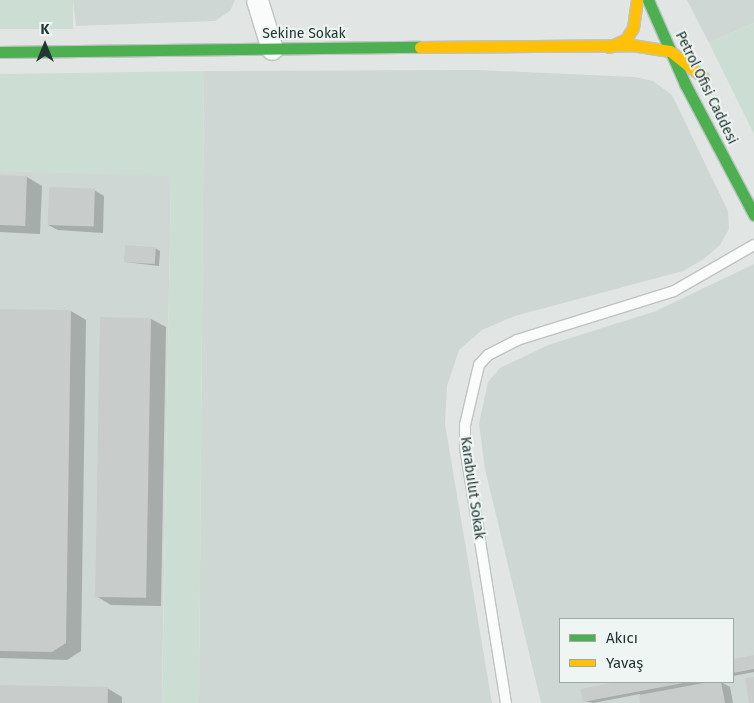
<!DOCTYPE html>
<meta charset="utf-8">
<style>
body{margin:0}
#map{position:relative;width:754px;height:703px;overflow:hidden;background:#e1e6e4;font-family:"Fira Sans",sans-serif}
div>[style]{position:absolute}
.built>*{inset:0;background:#cfd7d4;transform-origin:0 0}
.green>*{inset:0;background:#ccded4;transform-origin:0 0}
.shadow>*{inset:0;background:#0003}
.building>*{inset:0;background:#c8cdcb;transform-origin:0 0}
.roads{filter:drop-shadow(1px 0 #bec3c1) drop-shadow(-1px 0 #bec3c1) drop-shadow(0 1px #bec3c1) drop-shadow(0 -1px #bec3c1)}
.lane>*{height:10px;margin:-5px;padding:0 5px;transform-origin:5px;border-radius:5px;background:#fafbfb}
.street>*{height:21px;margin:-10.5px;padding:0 10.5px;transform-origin:10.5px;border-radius:10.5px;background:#fafbfb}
.fast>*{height:11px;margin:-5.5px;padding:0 5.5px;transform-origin:5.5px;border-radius:5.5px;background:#4caf50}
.slow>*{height:11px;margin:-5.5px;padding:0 5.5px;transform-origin:5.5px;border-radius:5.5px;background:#ffc107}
span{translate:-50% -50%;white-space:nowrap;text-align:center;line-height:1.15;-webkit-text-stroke:4px #eef5f3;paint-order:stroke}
.street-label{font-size:14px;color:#223633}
.legend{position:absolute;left:559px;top:618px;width:175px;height:65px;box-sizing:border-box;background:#eef5f3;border:1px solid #9ca9a6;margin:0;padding:6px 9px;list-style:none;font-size:15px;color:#223633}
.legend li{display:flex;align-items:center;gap:10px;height:25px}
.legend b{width:25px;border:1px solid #9ca9a6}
.north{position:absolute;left:20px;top:20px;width:50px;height:50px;-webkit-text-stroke:4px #eef5f3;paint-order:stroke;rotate:0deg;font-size:14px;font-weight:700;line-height:20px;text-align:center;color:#223633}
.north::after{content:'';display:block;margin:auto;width:18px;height:22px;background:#223633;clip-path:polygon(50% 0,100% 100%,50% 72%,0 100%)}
</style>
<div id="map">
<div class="built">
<i style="clip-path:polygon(73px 0,235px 0,230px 11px,215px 21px,76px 26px)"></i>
<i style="clip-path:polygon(687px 0,754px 0,754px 23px,709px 43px)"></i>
<i style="clip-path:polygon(478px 70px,635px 77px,653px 81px,672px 95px,728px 211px,729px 229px,720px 245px,704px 259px,683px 271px,515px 316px,482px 330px,459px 350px,447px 386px,445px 424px,492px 703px,199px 703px,204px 71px)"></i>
<i style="left:0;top:171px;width:171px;height:532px;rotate:1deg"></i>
<i style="clip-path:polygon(evenodd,754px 264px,754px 703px,541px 703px,485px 469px,479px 423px,488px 382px,500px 368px,548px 345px,656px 311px,754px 264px,560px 619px,733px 619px,733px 682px,560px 682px,560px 619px)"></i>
</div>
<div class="green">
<i style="left:0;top:0;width:73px;height:29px"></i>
<i style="clip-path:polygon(754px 23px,754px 134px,709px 43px)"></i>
<i style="clip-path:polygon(204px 71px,199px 703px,162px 703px,171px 176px,0 171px,0 74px)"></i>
</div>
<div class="shadow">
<i style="clip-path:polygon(0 176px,27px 177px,42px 186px,40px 234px,0 232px)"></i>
<i style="clip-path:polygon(94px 190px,104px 196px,103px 233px,58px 230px,48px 225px)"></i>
<i style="clip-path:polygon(155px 248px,160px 251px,159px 266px,125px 262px)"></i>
<i style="clip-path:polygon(0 310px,71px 311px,86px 320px,81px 651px,67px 660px,0 658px)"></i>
<i style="clip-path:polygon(101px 318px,151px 319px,166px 327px,161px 606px,111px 605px,96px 596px)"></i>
<i style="clip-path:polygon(754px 657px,754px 672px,733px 676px,733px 661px)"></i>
<i style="clip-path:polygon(623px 682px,721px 682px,730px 687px,733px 703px,642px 703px,640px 694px,593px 703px,584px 701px,582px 690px)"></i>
<i style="clip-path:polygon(0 687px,107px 688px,122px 697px,122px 703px,0 703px)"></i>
</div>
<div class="building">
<i style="left:0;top:175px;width:27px;height:50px;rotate:2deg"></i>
<i style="left:49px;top:187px;width:46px;height:38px;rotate:2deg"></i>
<i style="left:125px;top:245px;width:31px;height:17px;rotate:4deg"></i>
<i style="clip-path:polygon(0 309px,71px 310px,66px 643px,52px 652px,0 651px)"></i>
<i style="left:100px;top:317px;width:51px;height:280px;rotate:1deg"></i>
<i style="clip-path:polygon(754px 655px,754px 669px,733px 673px,733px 659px)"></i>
<i style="clip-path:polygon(754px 677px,754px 703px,749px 703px,745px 678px)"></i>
<i style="clip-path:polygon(616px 682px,683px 682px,683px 683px,583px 702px,580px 689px)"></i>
<i style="clip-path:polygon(709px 682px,721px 682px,725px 703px,640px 703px,639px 695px)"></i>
<i style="left:0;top:685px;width:108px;height:18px;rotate:1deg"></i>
</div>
<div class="roads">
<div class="lane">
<i style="left:506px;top:703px;width:259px;rotate:-99.1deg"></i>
<i style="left:465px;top:447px;width:22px;rotate:-90deg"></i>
<i style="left:465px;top:425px;width:62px;rotate:-76.9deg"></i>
<i style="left:479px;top:365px;width:13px;rotate:-48deg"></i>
<i style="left:488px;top:355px;width:33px;rotate:-27deg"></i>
<i style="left:517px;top:340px;width:164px;rotate:-17.3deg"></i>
<i style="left:674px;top:291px;width:92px;rotate:-29.9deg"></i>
</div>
<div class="street">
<i style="left:257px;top:0;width:51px;rotate:73deg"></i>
</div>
<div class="fast">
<i style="left:648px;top:0;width:92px;rotate:66.2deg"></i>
<i style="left:685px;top:84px;width:148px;rotate:62.2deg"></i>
<i style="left:0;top:52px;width:420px;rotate:-0.7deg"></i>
</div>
<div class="slow">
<i style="left:420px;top:47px;width:212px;rotate:-0.5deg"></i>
<i style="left:632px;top:45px;width:38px;rotate:9deg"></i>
<i style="left:670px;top:51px;width:43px;rotate:38.5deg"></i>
<i style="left:609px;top:47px;width:19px;rotate:-25deg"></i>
<i style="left:626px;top:39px;width:13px;rotate:-58deg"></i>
<i style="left:633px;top:28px;width:28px;rotate:-82deg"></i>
</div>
</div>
<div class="street-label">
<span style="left:304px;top:34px">Sekine Sokak</span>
<span style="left:706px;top:88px;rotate:64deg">Petrol Ofisi Caddesi</span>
<span style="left:472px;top:488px;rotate:82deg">Karabulut Sokak</span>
</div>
<ul class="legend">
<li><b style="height:6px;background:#4caf50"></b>Akıcı</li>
<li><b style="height:6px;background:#ffc107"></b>Yavaş</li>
</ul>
<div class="north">K</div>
</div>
